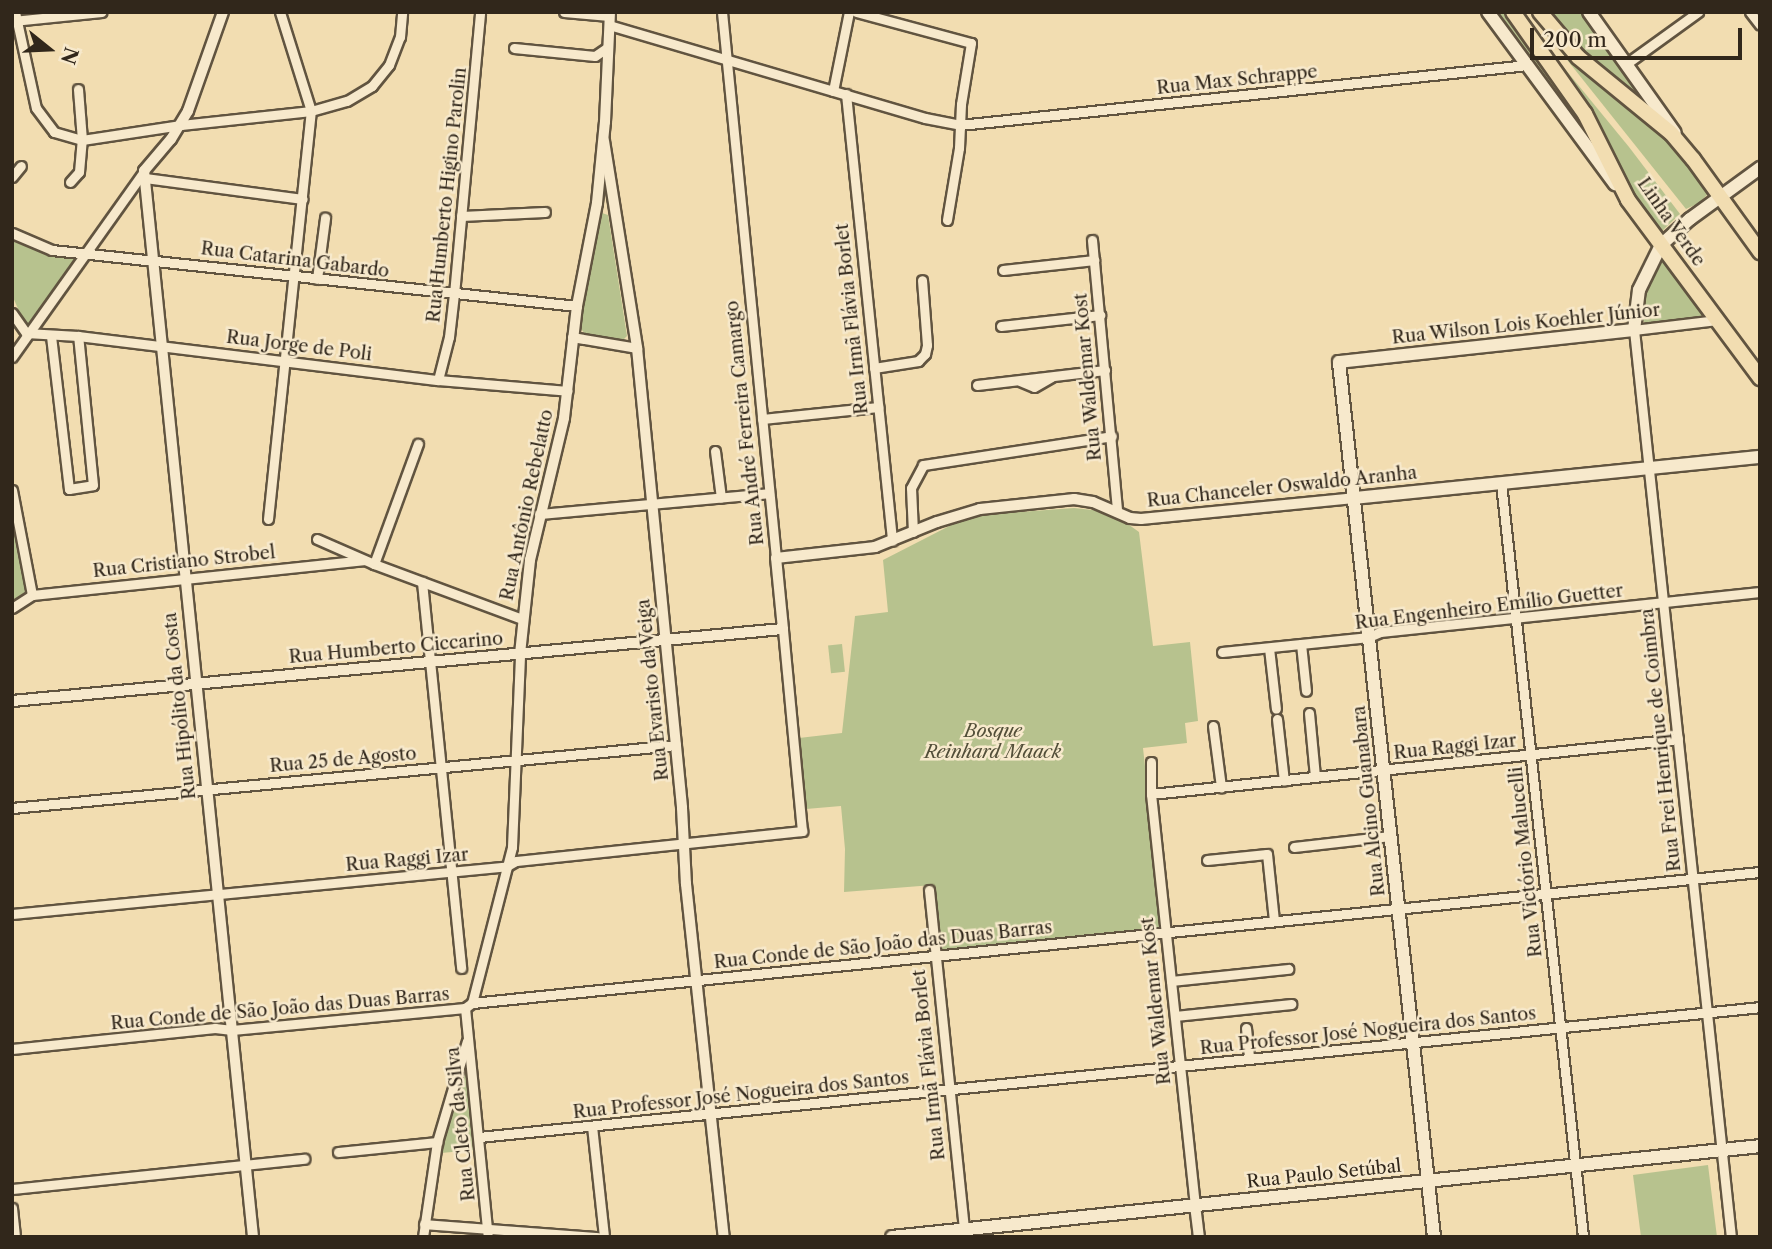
<!DOCTYPE html>
<meta charset="utf-8">
<style>
body{margin:0}
#map{position:relative;width:1772px;height:1249px;overflow:hidden;background:#f2ddb1;font-family:"Libre Caslon Text",serif}
div>[style]{position:absolute}
.green>*{inset:0;background:#b7c28e;transform-origin:0 0}
.roads{filter:drop-shadow(2px 0 #615440) drop-shadow(-2px 0 #615440) drop-shadow(0 2px #615440) drop-shadow(0 -2px #615440)}
.minor>*{height:9px;margin:-4.5px;padding:0 4.5px;transform-origin:4.5px;border-radius:4.5px;background:#f7e9cc}
.tertiary>*{height:10px;margin:-5px;padding:0 5px;transform-origin:5px;border-radius:5px;background:#f7e9cc}
.secondary>*{height:12px;margin:-6px;padding:0 6px;transform-origin:6px;border-radius:6px;background:#f7e9cc}
.trunk>*{height:14px;margin:-7px;padding:0 7px;transform-origin:7px;border-radius:7px;background:#f2ddb1}
span{translate:-50% -50%;white-space:nowrap;text-align:center;line-height:1.15;-webkit-text-stroke:5px #f7e9cc;paint-order:stroke}
.street-label{font-size:18px;color:#31271b}
.park-label{font-size:18px;color:#524e38;font-style:italic}
.frame{position:absolute;inset:0;border:14px solid #31271b;pointer-events:none}
.north{position:absolute;left:14px;top:14px;width:70px;height:70px;-webkit-text-stroke:5px #f7e9cc;paint-order:stroke;rotate:108deg;font-size:19px;font-weight:700;line-height:28px;text-align:center;color:#31271b}
.north::after{content:'';display:block;margin:auto;width:24px;height:32px;background:#31271b;clip-path:polygon(50% 0,100% 100%,50% 72%,0 100%)}
.scale{position:absolute;left:1530px;top:28px;width:212px;height:32px;box-sizing:border-box;border:4px solid #31271b;border-top:0;padding-left:9px;font-size:21px;line-height:24px;white-space:nowrap;color:#31271b;-webkit-text-stroke:5px #f7e9cc;paint-order:stroke}
</style>
<div id="map">
<div class="green">
<i style="clip-path:polygon(1498px 12px,1507px 12px,1572px 104px,1593px 143px)"></i>
<i style="clip-path:polygon(1549px 12px,1582px 12px,1647px 105px,1602px 70px)"></i>
<i style="clip-path:polygon(1547px 30px,1678px 151px,1709px 193px,1699px 203px,1686px 209px,1568px 61px)"></i>
<i style="clip-path:polygon(1538px 36px,1629px 147px,1680px 214px,1661px 232px,1637px 199px)"></i>
<i style="clip-path:polygon(602px 213px,608px 215px,627px 336px,622px 341px,586px 335px,581px 329px,581px 311px)"></i>
<i style="clip-path:polygon(12px 241px,47px 254px,76px 259px,26px 327px,12px 295px)"></i>
<i style="clip-path:polygon(1664px 259px,1703px 313px,1703px 317px,1648px 324px,1641px 320px,1642px 304px,1652px 275px,1659px 261px)"></i>
<i style="clip-path:polygon(1074px 508px,1111px 512px,1139px 532px,1153px 646px,1190px 642px,1198px 721px,1185px 723px,1187px 743px,1143px 748px,1163px 929px,940px 950px,933px 885px,844px 892px,845px 849px,841px 806px,806px 809px,799px 738px,842px 733px,855px 616px,888px 612px,883px 560px,961px 520px,992px 514px)"></i>
<i style="clip-path:polygon(12px 534px,17px 536px,29px 591px,12px 602px)"></i>
<i style="left:842px;top:644px;width:28px;height:14px;rotate:84deg"></i>
<i style="clip-path:polygon(465px 1061px,474px 1150px,441px 1153px,447px 1125px)"></i>
<i style="clip-path:polygon(1708px 1165px,1717px 1237px,1641px 1237px,1633px 1175px)"></i>
</div>
<div class="roads">
<div class="minor">
<i style="left:15px;top:12px;width:98px;rotate:77.7deg"></i>
<i style="left:36px;top:108px;width:30px;rotate:53deg"></i>
<i style="left:54px;top:132px;width:29px;rotate:16deg"></i>
<i style="left:82px;top:140px;width:100px;rotate:-8.6deg"></i>
<i style="left:181px;top:125px;width:131px;rotate:-6.1deg"></i>
<i style="left:311px;top:111px;width:37px;rotate:-16deg"></i>
<i style="left:347px;top:101px;width:29px;rotate:-31deg"></i>
<i style="left:372px;top:86px;width:27px;rotate:-51deg"></i>
<i style="left:389px;top:65px;width:30px;rotate:-69deg"></i>
<i style="left:400px;top:37px;width:25px;rotate:-85deg"></i>
<i style="left:564px;top:12px;width:45px;rotate:5.1deg"></i>
<i style="left:722px;top:12px;width:549px;rotate:84.35deg"></i>
<i style="left:856px;top:12px;width:119px;rotate:15.1deg"></i>
<i style="left:971px;top:43px;width:62px;rotate:99.3deg"></i>
<i style="left:961px;top:104px;width:44px;rotate:92.6deg"></i>
<i style="left:959px;top:148px;width:73px;rotate:99.5deg"></i>
<i style="left:1750px;top:12px;width:16px;rotate:52deg"></i>
<i style="left:13px;top:21px;width:89px;rotate:-5.8deg"></i>
<i style="left:609px;top:25px;width:329px;rotate:16.4deg"></i>
<i style="left:925px;top:118px;width:36px;rotate:11deg"></i>
<i style="left:960px;top:125px;width:570px;rotate:-6.04deg"></i>
<i style="left:514px;top:48px;width:81px;rotate:5.6deg"></i>
<i style="left:595px;top:56px;width:16px;rotate:-35deg"></i>
<i style="left:1626px;top:64px;width:89px;rotate:-35.8deg"></i>
<i style="left:833px;top:91px;width:81px;rotate:-78.6deg"></i>
<i style="left:846px;top:94px;width:449px;rotate:84.1deg"></i>
<i style="left:12px;top:177px;width:14px;rotate:-51deg"></i>
<i style="left:145px;top:178px;width:159px;rotate:7.6deg"></i>
<i style="left:70px;top:182px;width:13px;rotate:-48deg"></i>
<i style="left:79px;top:172px;width:32px;rotate:-85deg"></i>
<i style="left:82px;top:140px;width:51px;rotate:-94.5deg"></i>
<i style="left:461px;top:216px;width:84px;rotate:-2.7deg"></i>
<i style="left:12px;top:233px;width:43px;rotate:23deg"></i>
<i style="left:52px;top:250px;width:528px;rotate:6.09deg"></i>
<i style="left:1092px;top:240px;width:273px;rotate:84.7deg"></i>
<i style="left:1003px;top:270px;width:92px;rotate:-6.3deg"></i>
<i style="left:317px;top:279px;width:62px;rotate:-82.5deg"></i>
<i style="left:12px;top:313px;width:24px;rotate:55deg"></i>
<i style="left:26px;top:333px;width:52px;rotate:3.3deg"></i>
<i style="left:78px;top:336px;width:363px;rotate:7deg"></i>
<i style="left:438px;top:380px;width:130px;rotate:4.8deg"></i>
<i style="left:1717px;top:320px;width:84px;rotate:173.1deg"></i>
<i style="left:1634px;top:330px;width:912px;rotate:83.9deg"></i>
<i style="left:1001px;top:326px;width:100px;rotate:-6.3deg"></i>
<i style="left:51px;top:336px;width:154px;rotate:83.3deg"></i>
<i style="left:69px;top:489px;width:24px;rotate:-9deg"></i>
<i style="left:93px;top:485px;width:150px;rotate:-95.7deg"></i>
<i style="left:572px;top:337px;width:66px;rotate:9.6deg"></i>
<i style="left:12px;top:357px;width:228px;rotate:-54.6deg"></i>
<i style="left:874px;top:368px;width:45px;rotate:-9deg"></i>
<i style="left:918px;top:361px;width:10px;rotate:-45deg"></i>
<i style="left:925px;top:354px;width:9px;rotate:-77deg"></i>
<i style="left:927px;top:345px;width:65px;rotate:-94.4deg"></i>
<i style="left:438px;top:380px;width:44px;rotate:-75.7deg"></i>
<i style="left:449px;top:337px;width:43px;rotate:-83.4deg"></i>
<i style="left:454px;top:294px;width:283px;rotate:-84.7deg"></i>
<i style="left:1020px;top:381px;width:15px;rotate:23deg"></i>
<i style="left:1034px;top:387px;width:20px;rotate:-30deg"></i>
<i style="left:977px;top:385px;width:129px;rotate:-6.7deg"></i>
<i style="left:762px;top:419px;width:117px;rotate:-5.9deg"></i>
<i style="left:715px;top:451px;width:47px;rotate:82.7deg"></i>
<i style="left:1501px;top:483px;width:758px;rotate:83.79deg"></i>
<i style="left:12px;top:490px;width:107px;rotate:79.2deg"></i>
<i style="left:539px;top:514px;width:231px;rotate:-5.2deg"></i>
<i style="left:268px;top:519px;width:410px;rotate:-84deg"></i>
<i style="left:311px;top:111px;width:104px;rotate:-107.4deg"></i>
<i style="left:913px;top:532px;width:44px;rotate:-92.6deg"></i>
<i style="left:911px;top:488px;width:26px;rotate:-62deg"></i>
<i style="left:923px;top:465px;width:191px;rotate:-8.7deg"></i>
<i style="left:317px;top:539px;width:62px;rotate:23.7deg"></i>
<i style="left:374px;top:564px;width:158px;rotate:20.4deg"></i>
<i style="left:374px;top:564px;width:128px;rotate:-69.9deg"></i>
<i style="left:422px;top:582px;width:388px;rotate:84.2deg"></i>
<i style="left:12px;top:608px;width:24px;rotate:-33deg"></i>
<i style="left:32px;top:595px;width:333px;rotate:-6deg"></i>
<i style="left:1301px;top:644px;width:47px;rotate:83.9deg"></i>
<i style="left:1269px;top:648px;width:61px;rotate:83.5deg"></i>
<i style="left:1222px;top:652px;width:148px;rotate:-5.8deg"></i>
<i style="left:1369px;top:637px;width:12px;rotate:-24deg"></i>
<i style="left:1380px;top:632px;width:382px;rotate:-6deg"></i>
<i style="left:1309px;top:713px;width:64px;rotate:84.6deg"></i>
<i style="left:1277px;top:719px;width:62px;rotate:83.6deg"></i>
<i style="left:1213px;top:726px;width:62px;rotate:82.5deg"></i>
<i style="left:1151px;top:762px;width:32px;rotate:90deg"></i>
<i style="left:1151px;top:794px;width:413px;rotate:83.9deg"></i>
<i style="left:1151px;top:794px;width:530px;rotate:-5.96deg"></i>
<i style="left:12px;top:808px;width:667px;rotate:-5.42deg"></i>
<i style="left:1294px;top:847px;width:97px;rotate:-6.5deg"></i>
<i style="left:1207px;top:860px;width:60px;rotate:-5.7deg"></i>
<i style="left:1267px;top:854px;width:67px;rotate:84deg"></i>
<i style="left:929px;top:890px;width:341px;rotate:84.1deg"></i>
<i style="left:12px;top:914px;width:497px;rotate:-5.5deg"></i>
<i style="left:507px;top:866px;width:10px;rotate:-29deg"></i>
<i style="left:516px;top:861px;width:288px;rotate:-6deg"></i>
<i style="left:802px;top:831px;width:203px;rotate:-95.4deg"></i>
<i style="left:1171px;top:981px;width:118px;rotate:-5.9deg"></i>
<i style="left:472px;top:1003px;width:161px;rotate:-75.6deg"></i>
<i style="left:512px;top:847px;width:193px;rotate:-87.6deg"></i>
<i style="left:465px;top:1008px;width:230px;rotate:84.3deg"></i>
<i style="left:1175px;top:1016px;width:117px;rotate:-5.9deg"></i>
<i style="left:1246px;top:1028px;width:31px;rotate:84deg"></i>
<i style="left:12px;top:1049px;width:204px;rotate:-5.9deg"></i>
<i style="left:215px;top:1028px;width:17px;rotate:7deg"></i>
<i style="left:232px;top:1030px;width:234px;rotate:-5.4deg"></i>
<i style="left:465px;top:1008px;width:9px;rotate:-36deg"></i>
<i style="left:472px;top:1003px;width:1295px;rotate:-5.81deg"></i>
<i style="left:592px;top:1126px;width:112px;rotate:83.8deg"></i>
<i style="left:479px;top:1137px;width:1288px;rotate:-5.79deg"></i>
<i style="left:338px;top:1152px;width:100px;rotate:-5.8deg"></i>
<i style="left:12px;top:1189px;width:294px;rotate:-5.9deg"></i>
<i style="left:12px;top:1208px;width:29px;rotate:84deg"></i>
<i style="left:424px;top:1224px;width:174px;rotate:4.3deg"></i>
<i style="left:423px;top:1237px;width:96px;rotate:-81.6deg"></i>
<i style="left:437px;top:1142px;width:105px;rotate:-73.5deg"></i>
</div>
<div class="tertiary">
<i style="left:223px;top:12px;width:105px;rotate:109.5deg"></i>
<i style="left:188px;top:111px;width:33px;rotate:121deg"></i>
<i style="left:171px;top:139px;width:42px;rotate:130.2deg"></i>
<i style="left:144px;top:171px;width:1072px;rotate:84.16deg"></i>
<i style="left:604px;top:141px;width:210px;rotate:80.9deg"></i>
<i style="left:637px;top:348px;width:462px;rotate:84.4deg"></i>
<i style="left:682px;top:808px;width:76px;rotate:87deg"></i>
<i style="left:686px;top:884px;width:355px;rotate:83.9deg"></i>
<i style="left:520px;top:654px;width:95px;rotate:-83.9deg"></i>
<i style="left:530px;top:560px;width:146px;rotate:-76.5deg"></i>
<i style="left:564px;top:418px;width:113px;rotate:-83.4deg"></i>
<i style="left:577px;top:306px;width:105px;rotate:-79deg"></i>
<i style="left:597px;top:203px;width:81px;rotate:-84.4deg"></i>
<i style="left:605px;top:122px;width:110px;rotate:-87.4deg"></i>
<i style="left:12px;top:701px;width:774px;rotate:-5.34deg"></i>
<i style="left:783px;top:629px;width:71px;rotate:-95.6deg"></i>
<i style="left:776px;top:558px;width:100px;rotate:-6.3deg"></i>
<i style="left:875px;top:547px;width:67px;rotate:-22deg"></i>
<i style="left:937px;top:522px;width:45px;rotate:-16.8deg"></i>
<i style="left:980px;top:509px;width:95px;rotate:-6.1deg"></i>
<i style="left:1074px;top:499px;width:19px;rotate:9deg"></i>
<i style="left:1093px;top:502px;width:40px;rotate:23.4deg"></i>
<i style="left:1130px;top:518px;width:11px;rotate:5deg"></i>
<i style="left:1141px;top:519px;width:214px;rotate:-5.6deg"></i>
<i style="left:1195px;top:1205px;width:32px;rotate:83deg"></i>
</div>
<div class="secondary">
<i style="left:1488px;top:12px;width:214px;rotate:53.6deg"></i>
<i style="left:1589px;top:12px;width:148px;rotate:54.6deg"></i>
<i style="left:1354px;top:498px;width:408px;rotate:-5.8deg"></i>
<i style="left:892px;top:1237px;width:873px;rotate:-5.98deg"></i>
<i style="left:1434px;top:1237px;width:880px;rotate:-96.2deg"></i>
<i style="left:1339px;top:362px;width:297px;rotate:-6.2deg"></i>
<i style="left:1634px;top:330px;width:40px;rotate:-82.9deg"></i>
<i style="left:1639px;top:290px;width:50px;rotate:-63.9deg"></i>
<i style="left:1661px;top:245px;width:39px;rotate:-42deg"></i>
<i style="left:1690px;top:219px;width:87px;rotate:-36.1deg"></i>
</div>
<div class="trunk">
<i style="left:1513px;top:12px;width:125px;rotate:54.8deg"></i>
<i style="left:1585px;top:114px;width:96px;rotate:63.4deg"></i>
<i style="left:1628px;top:200px;width:222px;rotate:53.4deg"></i>
<i style="left:1540px;top:12px;width:59px;rotate:49.8deg"></i>
<i style="left:1578px;top:57px;width:120px;rotate:39.3deg"></i>
<i style="left:1671px;top:133px;width:34px;rotate:50deg"></i>
<i style="left:1693px;top:159px;width:115px;rotate:54.2deg"></i>
</div>
</div>
<div class="street-label">
<span style="left:1237px;top:80px;rotate:-6deg">Rua Max Schrappe</span>
<span style="left:447px;top:195px;rotate:-84deg">Rua Humberto Higino Parolin</span>
<span style="left:1671px;top:222px;rotate:55deg">Linha Verde</span>
<span style="left:295px;top:260px;rotate:7deg">Rua Catarina Gabardo</span>
<span style="left:852px;top:319px;rotate:-96deg">Rua Irmã Flávia Borlet</span>
<span style="left:1526px;top:324px;rotate:-6deg">Rua Wilson Lois Koehler Júnior</span>
<span style="left:299px;top:346px;rotate:7deg">Rua Jorge de Poli</span>
<span style="left:1088px;top:377px;rotate:-95deg">Rua Waldemar Kost</span>
<span style="left:745px;top:423px;rotate:-96deg">Rua André Ferreira Camargo</span>
<span style="left:1282px;top:487px;rotate:-6deg">Rua Chanceler Oswaldo Aranha</span>
<span style="left:527px;top:505px;rotate:-78deg">Rua Antônio Rebelatto</span>
<span style="left:184px;top:562px;rotate:-6deg">Rua Cristiano Strobel</span>
<span style="left:1489px;top:607px;rotate:-7deg">Rua Engenheiro Emílio Guetter</span>
<span style="left:396px;top:648px;rotate:-5deg">Rua Humberto Ciccarino</span>
<span style="left:653px;top:690px;rotate:-96deg">Rua Evaristo da Veiga</span>
<span style="left:180px;top:706px;rotate:-96deg">Rua Hipólito da Costa</span>
<span style="left:1661px;top:740px;rotate:-96deg">Rua Frei Henrique de Coimbra</span>
<span style="left:1455px;top:747px;rotate:-6deg">Rua Raggi Izar</span>
<span style="left:343px;top:760px;rotate:-5deg">Rua 25 de Agosto</span>
<span style="left:1369px;top:801px;rotate:-96deg">Rua Alcino Guanabara</span>
<span style="left:407px;top:860px;rotate:-5deg">Rua Raggi Izar</span>
<span style="left:1526px;top:862px;rotate:-96deg">Rua Victório Malucelli</span>
<span style="left:883px;top:945px;rotate:-6deg">Rua Conde de São João das Duas Barras</span>
<span style="left:1156px;top:1001px;rotate:-96deg">Rua Waldemar Kost</span>
<span style="left:280px;top:1009px;rotate:-5deg">Rua Conde de São João das Duas Barras</span>
<span style="left:1368px;top:1031px;rotate:-6deg">Rua Professor José Nogueira dos Santos</span>
<span style="left:929px;top:1065px;rotate:-96deg">Rua Irmã Flávia Borlet</span>
<span style="left:741px;top:1095px;rotate:-6deg">Rua Professor José Nogueira dos Santos</span>
<span style="left:461px;top:1124px;rotate:-96deg">Rua Cleto da Silva</span>
<span style="left:1324px;top:1174px;rotate:-6deg">Rua Paulo Setúbal</span>
</div>
<div class="park-label">
<span style="left:993px;top:742px">Bosque<br>Reinhard Maack</span>
</div>
<div class="frame"></div>
<div class="north">N</div>
<div class="scale">200 m</div>
</div>
